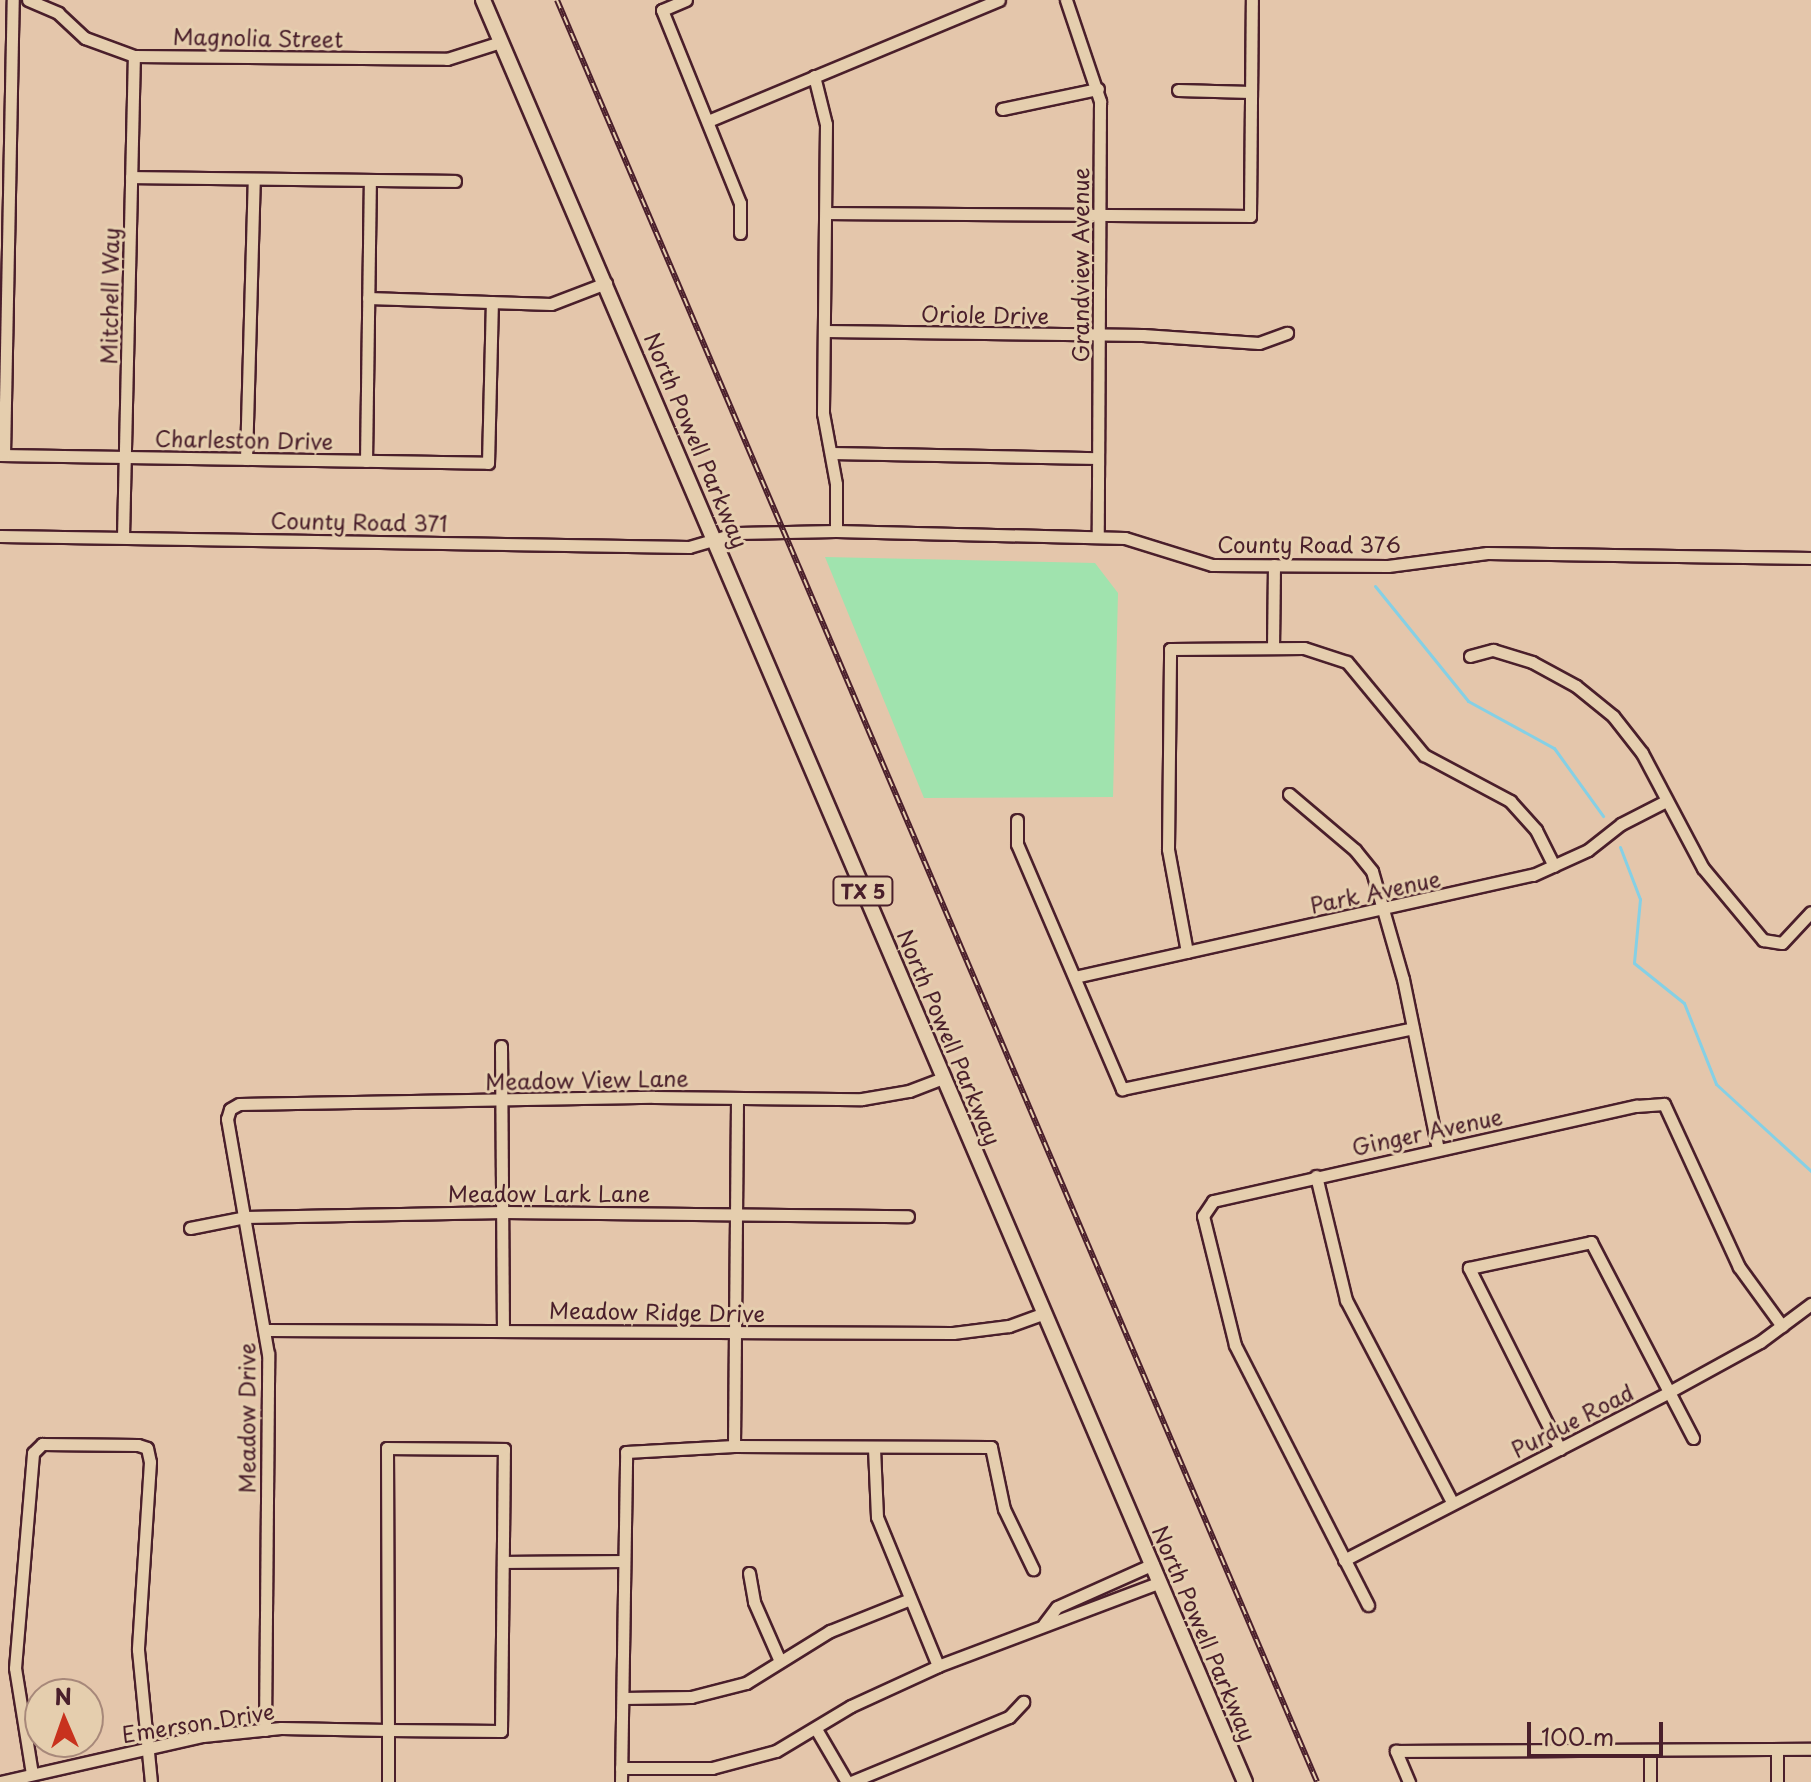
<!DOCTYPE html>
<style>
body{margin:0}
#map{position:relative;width:1811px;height:1782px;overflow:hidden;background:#e4c6ab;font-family:"Playpen Sans",sans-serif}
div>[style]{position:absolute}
.green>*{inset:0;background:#a0e3ae}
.stream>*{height:3px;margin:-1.5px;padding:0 1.5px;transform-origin:1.5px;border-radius:1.5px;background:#85d0e5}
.roads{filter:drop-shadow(2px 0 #4a1f2b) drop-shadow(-2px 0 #4a1f2b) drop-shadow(0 2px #4a1f2b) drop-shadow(0 -2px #4a1f2b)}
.minor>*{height:11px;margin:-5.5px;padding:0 5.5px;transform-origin:5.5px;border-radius:5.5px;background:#e5ceae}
.major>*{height:14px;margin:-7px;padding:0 7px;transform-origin:7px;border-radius:7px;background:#e5ceae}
.rail>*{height:6px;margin-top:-3px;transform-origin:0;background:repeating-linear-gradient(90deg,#e5ceae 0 9px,#4a1f2b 0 18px);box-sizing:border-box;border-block:2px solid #4a1f2b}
span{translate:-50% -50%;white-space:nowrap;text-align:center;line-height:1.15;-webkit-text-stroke:6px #e5ceae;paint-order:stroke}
.shield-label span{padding:2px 6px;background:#e5ceae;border:2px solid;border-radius:6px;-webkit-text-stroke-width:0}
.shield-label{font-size:20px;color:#4a1f2b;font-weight:700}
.street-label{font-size:22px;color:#4a1f2b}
.north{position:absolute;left:24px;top:1678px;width:80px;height:80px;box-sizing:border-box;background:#e5ceae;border:2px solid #a7887a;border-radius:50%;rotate:358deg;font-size:22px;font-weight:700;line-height:32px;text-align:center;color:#4a1f2b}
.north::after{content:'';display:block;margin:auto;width:28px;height:36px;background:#c8321e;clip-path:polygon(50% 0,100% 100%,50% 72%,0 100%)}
.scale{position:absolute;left:1527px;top:1722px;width:136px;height:36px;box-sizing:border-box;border:4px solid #4a1f2b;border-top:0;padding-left:10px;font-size:24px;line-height:28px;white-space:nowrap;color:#4a1f2b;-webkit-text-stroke:6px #e5ceae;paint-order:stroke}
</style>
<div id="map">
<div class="green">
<i style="clip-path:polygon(825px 557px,1095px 563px,1118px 593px,1113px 797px,924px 798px)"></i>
</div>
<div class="stream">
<i style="left:1375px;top:586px;width:148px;rotate:51deg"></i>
<i style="left:1468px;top:701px;width:98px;rotate:28.7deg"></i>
<i style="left:1554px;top:748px;width:84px;rotate:54.2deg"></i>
<i style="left:1620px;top:847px;width:56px;rotate:69deg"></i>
<i style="left:1640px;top:899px;width:64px;rotate:95.4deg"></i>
<i style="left:1634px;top:963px;width:64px;rotate:38.7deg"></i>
<i style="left:1684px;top:1003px;width:87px;rotate:68.4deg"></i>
<i style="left:1716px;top:1084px;width:129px;rotate:42.5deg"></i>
</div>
<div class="roads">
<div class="minor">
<i style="left:28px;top:0;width:33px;rotate:23deg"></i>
<i style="left:58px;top:13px;width:37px;rotate:43deg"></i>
<i style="left:85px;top:38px;width:52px;rotate:20.2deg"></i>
<i style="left:134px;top:56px;width:313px;rotate:0.5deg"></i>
<i style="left:447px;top:59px;width:57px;rotate:-17.5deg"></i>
<i style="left:686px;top:0;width:26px;rotate:157deg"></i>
<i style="left:662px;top:10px;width:208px;rotate:68deg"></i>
<i style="left:740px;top:203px;width:30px;rotate:90deg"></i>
<i style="left:1066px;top:0;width:107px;rotate:71.4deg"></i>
<i style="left:1100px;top:101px;width:436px;rotate:90.3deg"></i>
<i style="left:814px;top:76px;width:49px;rotate:76deg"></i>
<i style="left:826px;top:124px;width:289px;rotate:90.6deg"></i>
<i style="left:823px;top:413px;width:72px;rotate:79.6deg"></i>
<i style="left:836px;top:484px;width:47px;rotate:90deg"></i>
<i style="left:1178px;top:90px;width:73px;rotate:1.6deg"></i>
<i style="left:1002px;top:109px;width:98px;rotate:-11.8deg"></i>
<i style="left:708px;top:121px;width:315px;rotate:-22.6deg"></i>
<i style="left:131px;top:177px;width:324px;rotate:0.7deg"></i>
<i style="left:826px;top:213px;width:424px;rotate:0.4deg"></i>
<i style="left:1250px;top:216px;width:216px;rotate:-89.5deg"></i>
<i style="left:368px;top:298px;width:183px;rotate:1.9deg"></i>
<i style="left:551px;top:304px;width:59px;rotate:-20.9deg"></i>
<i style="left:825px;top:331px;width:318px;rotate:0.7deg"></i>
<i style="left:1143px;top:335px;width:116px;rotate:3.9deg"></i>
<i style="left:1259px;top:343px;width:30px;rotate:-20deg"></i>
<i style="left:831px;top:453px;width:267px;rotate:1.1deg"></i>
<i style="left:0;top:455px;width:488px;rotate:0.9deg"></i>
<i style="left:488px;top:463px;width:161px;rotate:-88.6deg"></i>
<i style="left:4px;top:455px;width:455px;rotate:-88.9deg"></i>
<i style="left:246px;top:459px;width:280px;rotate:-88.4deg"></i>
<i style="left:366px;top:461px;width:281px;rotate:-89.2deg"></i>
<i style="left:0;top:536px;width:689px;rotate:0.91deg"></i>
<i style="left:689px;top:547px;width:50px;rotate:-16.3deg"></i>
<i style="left:737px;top:533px;width:99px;rotate:-1.2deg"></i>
<i style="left:836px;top:531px;width:289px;rotate:1.4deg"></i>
<i style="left:1125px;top:538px;width:91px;rotate:17.2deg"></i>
<i style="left:1212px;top:565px;width:176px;rotate:0.3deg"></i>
<i style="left:1388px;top:566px;width:100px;rotate:-7.5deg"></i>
<i style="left:1487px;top:553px;width:324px;rotate:0.9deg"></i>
<i style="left:123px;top:537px;width:481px;rotate:-88.7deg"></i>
<i style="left:1273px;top:648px;width:83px;rotate:-89.3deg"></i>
<i style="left:1470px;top:656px;width:24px;rotate:-15deg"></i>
<i style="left:1493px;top:650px;width:41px;rotate:17.1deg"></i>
<i style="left:1532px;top:662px;width:50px;rotate:28.6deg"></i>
<i style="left:1576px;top:686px;width:48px;rotate:39deg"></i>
<i style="left:1613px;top:716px;width:47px;rotate:51.9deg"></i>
<i style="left:1642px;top:753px;width:130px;rotate:62.1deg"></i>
<i style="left:1703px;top:868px;width:94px;rotate:50.2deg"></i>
<i style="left:1763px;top:940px;width:19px;rotate:9deg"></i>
<i style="left:1782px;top:943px;width:42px;rotate:-46.9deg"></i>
<i style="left:1289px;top:794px;width:87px;rotate:40.3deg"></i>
<i style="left:1355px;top:850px;width:27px;rotate:51deg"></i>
<i style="left:1372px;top:871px;width:112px;rotate:74deg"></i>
<i style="left:1403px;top:979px;width:174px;rotate:78.4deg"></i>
<i style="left:1017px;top:820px;width:24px;rotate:90deg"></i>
<i style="left:1017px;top:844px;width:267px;rotate:66.8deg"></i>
<i style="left:1122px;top:1089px;width:297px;rotate:-11.8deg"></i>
<i style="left:1187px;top:952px;width:105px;rotate:-100.5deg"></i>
<i style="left:1168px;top:849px;width:200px;rotate:-89.4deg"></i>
<i style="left:1170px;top:649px;width:134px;rotate:-0.4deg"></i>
<i style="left:1304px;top:648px;width:45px;rotate:18deg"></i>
<i style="left:1347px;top:662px;width:121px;rotate:50.4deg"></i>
<i style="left:1424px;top:755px;width:98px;rotate:28.1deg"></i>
<i style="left:1510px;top:801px;width:39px;rotate:48deg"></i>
<i style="left:1536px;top:830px;width:40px;rotate:63.4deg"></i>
<i style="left:1075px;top:977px;width:469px;rotate:-12.6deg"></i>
<i style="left:1533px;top:875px;width:60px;rotate:-24.4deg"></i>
<i style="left:1588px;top:850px;width:42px;rotate:-38.2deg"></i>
<i style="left:1621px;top:824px;width:51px;rotate:-27.1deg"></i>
<i style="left:501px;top:1046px;width:283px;rotate:89.6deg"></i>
<i style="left:1316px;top:1176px;width:128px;rotate:76.4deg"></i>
<i style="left:1346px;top:1300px;width:228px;rotate:62.3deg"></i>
<i style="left:190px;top:1228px;width:56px;rotate:-11.3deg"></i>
<i style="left:245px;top:1217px;width:259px;rotate:-1.1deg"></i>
<i style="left:504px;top:1212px;width:404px;rotate:0.6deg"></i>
<i style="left:266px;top:1330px;width:687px;rotate:0.25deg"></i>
<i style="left:953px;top:1333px;width:56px;rotate:-7.1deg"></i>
<i style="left:1009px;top:1326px;width:37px;rotate:-20deg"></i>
<i style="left:734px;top:1446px;width:348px;rotate:-89.5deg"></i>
<i style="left:874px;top:1448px;width:69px;rotate:87.5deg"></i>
<i style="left:877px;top:1517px;width:161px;rotate:67.7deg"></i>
<i style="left:1560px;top:1449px;width:203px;rotate:-116.7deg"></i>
<i style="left:1469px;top:1268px;width:125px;rotate:-12deg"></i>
<i style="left:1591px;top:1242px;width:221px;rotate:62.5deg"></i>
<i style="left:1344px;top:1560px;width:366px;rotate:-27.3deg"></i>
<i style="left:1669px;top:1392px;width:104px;rotate:-28.8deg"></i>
<i style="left:1760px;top:1342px;width:64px;rotate:-36.7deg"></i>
<i style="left:503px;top:1562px;width:118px;rotate:-0.5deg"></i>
<i style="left:749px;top:1573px;width:29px;rotate:80deg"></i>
<i style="left:754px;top:1602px;width:62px;rotate:66.3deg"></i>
<i style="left:1368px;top:1605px;width:292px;rotate:-117.1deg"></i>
<i style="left:1235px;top:1345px;width:133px;rotate:-103.9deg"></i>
<i style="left:1203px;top:1216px;width:18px;rotate:-56deg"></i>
<i style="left:1213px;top:1201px;width:434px;rotate:-12.7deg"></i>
<i style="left:1636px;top:1106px;width:28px;rotate:-4deg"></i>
<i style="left:1664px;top:1104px;width:179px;rotate:65.3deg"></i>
<i style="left:1739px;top:1267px;width:73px;rotate:53.9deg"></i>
<i style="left:1044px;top:1624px;width:21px;rotate:-53deg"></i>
<i style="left:1057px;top:1607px;width:105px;rotate:-24.1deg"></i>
<i style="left:623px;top:1698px;width:68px;rotate:-0.8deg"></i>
<i style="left:691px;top:1697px;width:57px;rotate:-14.3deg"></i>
<i style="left:746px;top:1683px;width:99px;rotate:-31.8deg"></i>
<i style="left:830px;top:1631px;width:86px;rotate:-21.8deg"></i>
<i style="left:816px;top:1729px;width:61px;rotate:59.7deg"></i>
<i style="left:265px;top:1730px;width:376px;rotate:-89.5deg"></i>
<i style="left:268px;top:1354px;width:239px;rotate:-99.9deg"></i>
<i style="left:227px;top:1119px;width:10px;rotate:-73deg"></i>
<i style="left:230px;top:1109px;width:10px;rotate:-29deg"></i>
<i style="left:239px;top:1104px;width:415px;rotate:-1deg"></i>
<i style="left:654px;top:1097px;width:208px;rotate:0.6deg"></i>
<i style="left:862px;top:1099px;width:48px;rotate:-9.7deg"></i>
<i style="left:909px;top:1091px;width:36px;rotate:-21deg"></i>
<i style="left:1777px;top:1749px;width:33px;rotate:90deg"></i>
<i style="left:1650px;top:1750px;width:32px;rotate:90deg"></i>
<i style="left:621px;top:1768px;width:91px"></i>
<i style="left:712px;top:1768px;width:66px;rotate:-14.9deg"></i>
<i style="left:776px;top:1751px;width:87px;rotate:-31deg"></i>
<i style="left:851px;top:1706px;width:96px;rotate:-24.7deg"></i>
<i style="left:938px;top:1666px;width:237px;rotate:-20.7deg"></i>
<i style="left:32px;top:1774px;width:107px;rotate:-99.1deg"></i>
<i style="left:15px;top:1668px;width:216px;rotate:-85.2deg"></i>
<i style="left:33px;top:1453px;width:13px;rotate:-45deg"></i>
<i style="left:42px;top:1444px;width:96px;rotate:0.6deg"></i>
<i style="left:138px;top:1445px;width:9px;rotate:18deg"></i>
<i style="left:147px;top:1448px;width:14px;rotate:78deg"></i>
<i style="left:150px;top:1462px;width:188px;rotate:93.7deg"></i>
<i style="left:138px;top:1650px;width:133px;rotate:84.4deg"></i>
<i style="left:0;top:1782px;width:208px;rotate:-12.8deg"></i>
<i style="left:203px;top:1736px;width:78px;rotate:-5.9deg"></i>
<i style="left:281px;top:1728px;width:107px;rotate:1.1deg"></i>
<i style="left:388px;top:1730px;width:113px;rotate:0.5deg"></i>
<i style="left:501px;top:1731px;width:282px;rotate:-89.4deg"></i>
<i style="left:504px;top:1449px;width:117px;rotate:-179.5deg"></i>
<i style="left:387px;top:1448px;width:282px;rotate:89.8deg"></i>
<i style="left:388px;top:1730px;width:52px;rotate:90deg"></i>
<i style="left:621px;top:1782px;width:330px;rotate:-89.1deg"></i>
<i style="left:626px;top:1452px;width:108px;rotate:-3.2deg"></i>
<i style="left:734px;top:1446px;width:257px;rotate:0.2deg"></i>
<i style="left:991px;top:1447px;width:63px;rotate:78.2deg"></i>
<i style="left:1004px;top:1509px;width:67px;rotate:64.2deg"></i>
<i style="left:851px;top:1782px;width:171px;rotate:-22.4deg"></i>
<i style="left:1009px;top:1717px;width:21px;rotate:-47deg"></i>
<i style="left:1409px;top:1782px;width:34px;rotate:-113deg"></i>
<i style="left:1396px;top:1751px;width:415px;rotate:-0.3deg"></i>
</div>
<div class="major">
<i style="left:483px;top:0;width:1938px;rotate:66.85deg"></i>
</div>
</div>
<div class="rail">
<i style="left:557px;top:0;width:1937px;rotate:66.9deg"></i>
</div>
<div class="shield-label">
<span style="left:863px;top:891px">TX 5</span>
</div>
<div class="street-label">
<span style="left:258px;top:37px;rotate:1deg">Magnolia Street</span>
<span style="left:1080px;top:265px;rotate:-90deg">Grandview Avenue</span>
<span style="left:109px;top:296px;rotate:-89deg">Mitchell Way</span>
<span style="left:985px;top:314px;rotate:1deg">Oriole Drive</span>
<span style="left:244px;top:439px;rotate:1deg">Charleston Drive</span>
<span style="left:697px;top:440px;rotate:67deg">North Powell Parkway</span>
<span style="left:359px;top:521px;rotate:1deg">County Road 371</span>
<span style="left:1309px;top:544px">County Road 376</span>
<span style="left:1375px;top:891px;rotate:-12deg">Park Avenue</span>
<span style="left:950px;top:1037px;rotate:67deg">North Powell Parkway</span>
<span style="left:587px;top:1079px;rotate:-1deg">Meadow View Lane</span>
<span style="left:1427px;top:1131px;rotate:-12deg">Ginger Avenue</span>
<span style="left:549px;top:1193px">Meadow Lark Lane</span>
<span style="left:657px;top:1311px;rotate:1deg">Meadow Ridge Drive</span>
<span style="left:246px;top:1418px;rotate:-90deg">Meadow Drive</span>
<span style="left:1572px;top:1420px;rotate:-27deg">Purdue Road</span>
<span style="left:1205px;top:1633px;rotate:67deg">North Powell Parkway</span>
<span style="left:198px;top:1722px;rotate:-9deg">Emerson Drive</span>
</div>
<div class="north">N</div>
<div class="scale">100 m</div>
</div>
